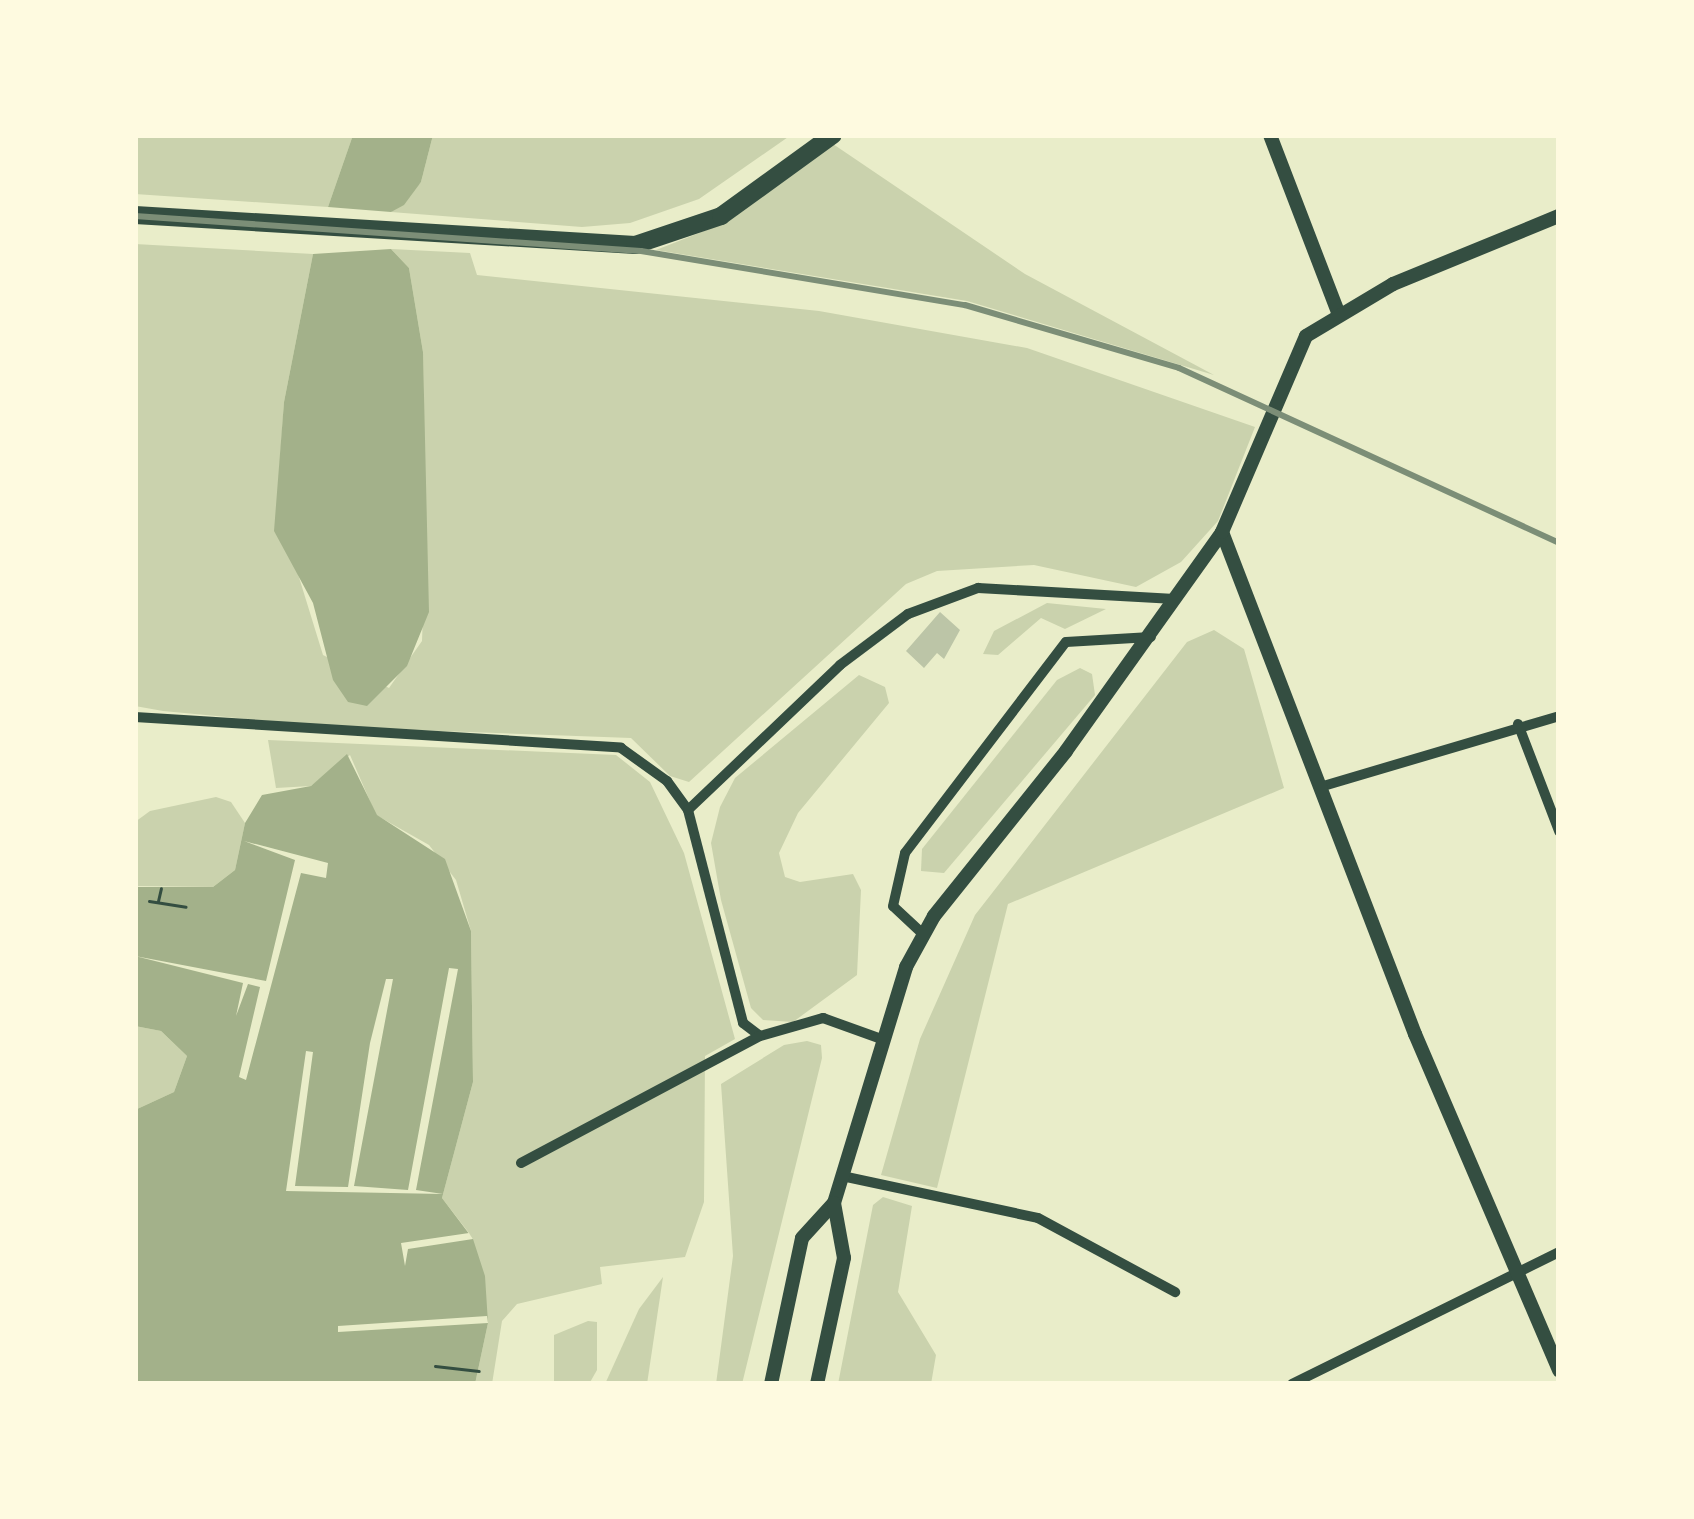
<!DOCTYPE html>
<style>
body{margin:0}
#map{position:relative;width:1694px;height:1519px;overflow:hidden;background:#e9edc9;font-family:"Playfair Display",serif}
div>[style]{position:absolute}
.green>*{inset:0;background:#cad2ad}
.water>*{inset:0;background:#a3b18a}
.pier>*{inset:0;background:#e9edc9}
.building>*{inset:0;background:#bcc5a7}
.path>*{height:3px;margin:-1.5px;padding:0 1.5px;transform-origin:1.5px;border-radius:1.5px;background:#344e41}
.minor>*{height:10px;margin:-5px;padding:0 5px;transform-origin:5px;border-radius:5px;background:#344e41}
.tertiary>*{height:14px;margin:-7px;padding:0 7px;transform-origin:7px;border-radius:7px;background:#344e41}
.trunk>*{height:18px;margin:-9px;padding:0 9px;transform-origin:9px;border-radius:9px;background:#344e41}
.rail>*{height:6px;margin:-3px;padding:0 3px;transform-origin:3px;border-radius:3px;background:#7c8e77}
span{translate:-50% -50%;white-space:nowrap;text-align:center;line-height:1.15;-webkit-text-stroke:12px #fefae0;paint-order:stroke}
.frame{position:absolute;inset:0;border:138px solid #fefae0;pointer-events:none}
</style>
<div id="map">
<div class="green">
<i style="clip-path:polygon(135px 135px,353px 135px,328px 207px,135px 194px)"></i>
<i style="clip-path:polygon(433px 135px,791px 135px,699px 199px,630px 223px,582px 227px,391px 212px,421px 182px)"></i>
<i style="clip-path:polygon(833px 144px,1025px 274px,1214px 375px,967px 301px,656px 250px,727px 222px)"></i>
<i style="clip-path:polygon(135px 244px,313px 254px,284px 402px,277px 506px,323px 655px,389px 688px,422px 641px,425px 555px,423px 352px,409px 268px,391px 249px,470px 253px,477px 275px,819px 311px,1027px 348px,1255px 427px,1218px 521px,1181px 562px,1136px 587px,1034px 565px,937px 571px,906px 584px,689px 782px,670px 776px,631px 738px,331px 727px,163px 711px,135px 706px)"></i>
<i style="clip-path:polygon(1047px 603px,1106px 609px,1065px 629px,1041px 618px,998px 655px,983px 654px,994px 631px)"></i>
<i style="clip-path:polygon(1214px 630px,1244px 649px,1284px 788px,1008px 904px,937px 1188px,881px 1175px,920px 1039px,975px 915px,1187px 642px)"></i>
<i style="clip-path:polygon(1080px 668px,1092px 674px,1095px 695px,944px 873px,921px 871px,922px 849px,1057px 680px)"></i>
<i style="clip-path:polygon(859px 675px,885px 687px,889px 703px,798px 813px,779px 853px,785px 877px,800px 882px,853px 874px,861px 890px,857px 975px,793px 1022px,763px 1020px,751px 1008px,721px 900px,711px 843px,720px 807px,735px 778px)"></i>
<i style="clip-path:polygon(268px 740px,616px 755px,650px 782px,684px 853px,735px 1039px,705px 1056px,704px 1202px,685px 1257px,600px 1267px,602px 1284px,517px 1304px,502px 1321px,492px 1384px,475px 1384px,488px 1323px,469px 1233px,442px 1198px,473px 1082px,471px 931px,456px 880px,429px 845px,376px 815px,350px 755px,311px 786px,276px 788px)"></i>
<i style="clip-path:polygon(216px 797px,231px 802px,245px 823px,235px 870px,213px 887px,135px 886px,135px 822px,150px 811px)"></i>
<i style="clip-path:polygon(135px 1026px,161px 1031px,187px 1056px,174px 1092px,135px 1110px)"></i>
<i style="clip-path:polygon(807px 1041px,821px 1045px,822px 1058px,742px 1384px,716px 1384px,733px 1256px,721px 1084px,784px 1045px)"></i>
<i style="clip-path:polygon(883px 1197px,912px 1206px,898px 1292px,936px 1355px,931px 1384px,838px 1384px,873px 1205px)"></i>
<i style="clip-path:polygon(663px 1277px,647px 1384px,605px 1384px,639px 1309px)"></i>
<i style="clip-path:polygon(588px 1321px,597px 1322px,597px 1370px,589px 1384px,554px 1382px,554px 1335px)"></i>
</div>
<div class="water">
<i style="clip-path:polygon(353px 135px,433px 135px,421px 182px,404px 205px,391px 212px,328px 207px)"></i>
<i style="clip-path:polygon(391px 249px,409px 268px,423px 352px,429px 612px,407px 666px,367px 706px,348px 702px,333px 680px,313px 603px,274px 531px,284px 402px,313px 254px)"></i>
<i style="clip-path:polygon(347px 754px,377px 815px,445px 859px,471px 931px,473px 1082px,442px 1198px,473px 1239px,485px 1276px,488px 1323px,475px 1384px,135px 1384px,135px 1110px,174px 1092px,187px 1056px,161px 1031px,135px 1026px,135px 887px,213px 887px,235px 870px,245px 823px,262px 795px,311px 786px)"></i>
</div>
<div class="pier">
<i style="clip-path:polygon(244px 841px,328px 863px,326px 878px,301px 873px,246px 1080px,239px 1077px,260px 987px,248px 984px,236px 1016px,243px 983px,135px 956px,266px 981px,295px 860px)"></i>
<i style="clip-path:polygon(449px 968px,458px 969px,416px 1190px,443px 1194px,286px 1191px,306px 1051px,313px 1052px,295px 1186px,348px 1187px,370px 1043px,386px 979px,393px 979px,354px 1186px,408px 1190px)"></i>
<i style="clip-path:polygon(469px 1233px,473px 1239px,408px 1249px,405px 1266px,401px 1243px)"></i>
<i style="clip-path:polygon(487px 1316px,488px 1323px,338px 1332px,338px 1326px)"></i>
</div>
<div class="building">
<i style="clip-path:polygon(940px 612px,960px 630px,944px 659px,937px 653px,924px 668px,906px 651px)"></i>
</div>
<div class="path">
<i style="left:149px;top:901px;width:37px;rotate:9deg"></i>
<i style="left:158px;top:901px;width:13px;rotate:-77deg"></i>
<i style="left:435px;top:1366px;width:44px;rotate:6.5deg"></i>
</div>
<div class="minor">
<i style="left:135px;top:717px;width:487px;rotate:3.6deg"></i>
<i style="left:621px;top:748px;width:57px;rotate:35.7deg"></i>
<i style="left:667px;top:781px;width:36px;rotate:54deg"></i>
<i style="left:688px;top:810px;width:220px;rotate:75.5deg"></i>
<i style="left:743px;top:1023px;width:21px;rotate:37deg"></i>
<i style="left:760px;top:1036px;width:66px;rotate:-15.9deg"></i>
<i style="left:823px;top:1018px;width:65px;rotate:19.8deg"></i>
<i style="left:1518px;top:724px;width:115px;rotate:69deg"></i>
<i style="left:1320px;top:787px;width:249px;rotate:-16.5deg"></i>
<i style="left:688px;top:810px;width:210px;rotate:-43.6deg"></i>
<i style="left:840px;top:665px;width:85px;rotate:-36.9deg"></i>
<i style="left:908px;top:614px;width:75px;rotate:-20.4deg"></i>
<i style="left:978px;top:588px;width:197px;rotate:3.2deg"></i>
<i style="left:924px;top:935px;width:42px;rotate:-136.9deg"></i>
<i style="left:893px;top:906px;width:54px;rotate:-77.2deg"></i>
<i style="left:905px;top:853px;width:265px;rotate:-52.7deg"></i>
<i style="left:1066px;top:642px;width:85px;rotate:-3.4deg"></i>
<i style="left:521px;top:1163px;width:271px;rotate:-28deg"></i>
<i style="left:842px;top:1176px;width:200px;rotate:12.1deg"></i>
<i style="left:1038px;top:1218px;width:156px;rotate:28.4deg"></i>
<i style="left:1292px;top:1384px;width:298px;rotate:-26.3deg"></i>
</div>
<div class="tertiary">
<i style="left:1270px;top:135px;width:190px;rotate:69deg"></i>
<i style="left:1222px;top:532px;width:538px;rotate:68.97deg"></i>
<i style="left:1415px;top:1034px;width:366px;rotate:66.8deg"></i>
<i style="left:771px;top:1384px;width:149px;rotate:-78deg"></i>
<i style="left:802px;top:1238px;width:47px;rotate:-47.6deg"></i>
<i style="left:834px;top:1203px;width:247px;rotate:-73deg"></i>
<i style="left:906px;top:967px;width:58px;rotate:-61.2deg"></i>
<i style="left:934px;top:916px;width:211px;rotate:-51.3deg"></i>
<i style="left:1066px;top:751px;width:269px;rotate:-54.5deg"></i>
<i style="left:1222px;top:532px;width:213px;rotate:-66.8deg"></i>
<i style="left:1306px;top:336px;width:101px;rotate:-30.9deg"></i>
<i style="left:1393px;top:284px;width:179px;rotate:-22.3deg"></i>
<i style="left:817px;top:1384px;width:129px;rotate:-77.9deg"></i>
<i style="left:844px;top:1258px;width:56px;rotate:-100.3deg"></i>
</div>
<div class="trunk">
<i style="left:135px;top:215px;width:501px;rotate:3.43deg"></i>
<i style="left:635px;top:245px;width:91px;rotate:-18.6deg"></i>
<i style="left:721px;top:216px;width:138px;rotate:-35.9deg"></i>
</div>
<div class="rail">
<i style="left:135px;top:216px;width:507px;rotate:3.96deg"></i>
<i style="left:641px;top:251px;width:328px;rotate:9.5deg"></i>
<i style="left:965px;top:305px;width:223px;rotate:16.4deg"></i>
<i style="left:1179px;top:368px;width:418px;rotate:24.7deg"></i>
</div>
<div class="frame"></div>
</div>
